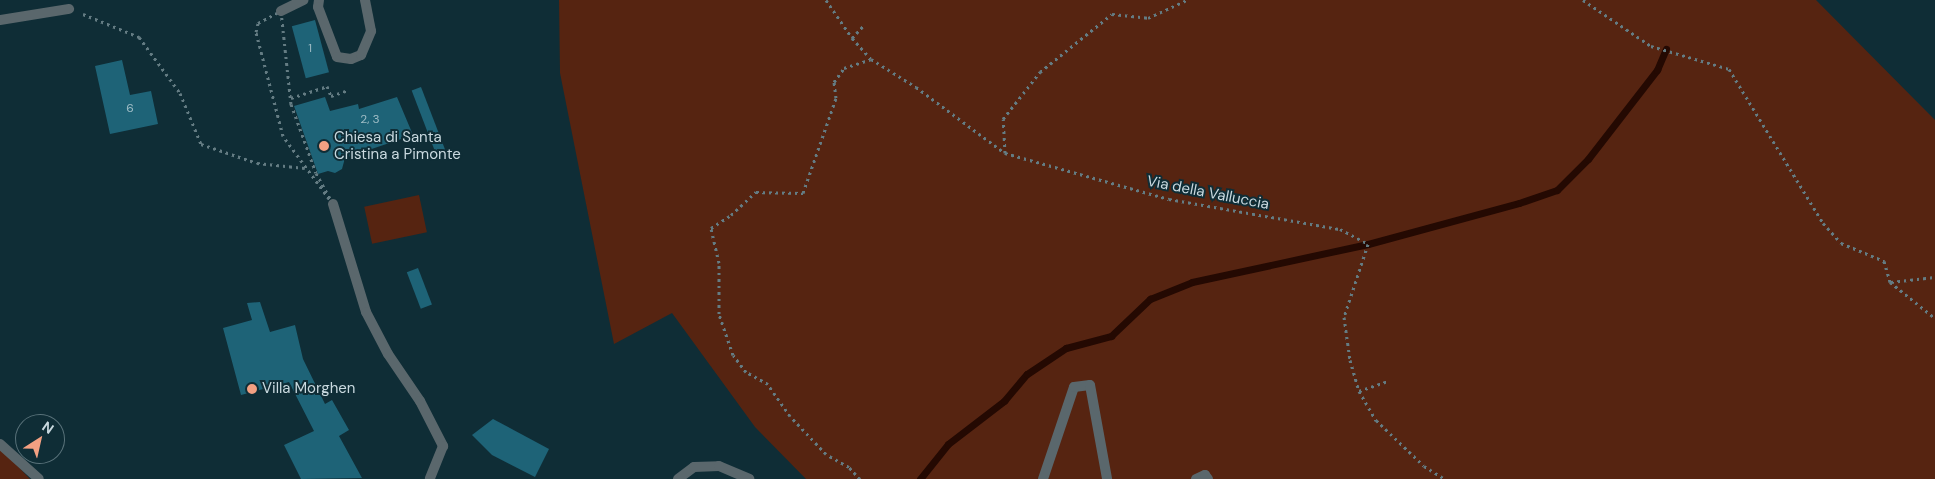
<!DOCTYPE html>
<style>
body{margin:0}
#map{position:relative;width:1935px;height:479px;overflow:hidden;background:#0f2d36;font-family:"DM Sans",sans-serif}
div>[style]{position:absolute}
.green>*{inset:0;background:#562411;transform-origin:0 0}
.stream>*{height:7px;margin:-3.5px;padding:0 3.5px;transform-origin:3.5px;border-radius:3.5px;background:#240902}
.building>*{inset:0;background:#1e6377;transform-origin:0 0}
.path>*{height:3px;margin-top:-1.5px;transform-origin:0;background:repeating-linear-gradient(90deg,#647c83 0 2.5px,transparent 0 6.5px)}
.service>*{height:10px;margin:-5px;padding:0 5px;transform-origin:5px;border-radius:5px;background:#5a676c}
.minor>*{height:10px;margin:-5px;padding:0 5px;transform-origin:5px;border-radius:5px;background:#5a676c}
.dots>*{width:14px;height:14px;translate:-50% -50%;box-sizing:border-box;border:2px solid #0f2d36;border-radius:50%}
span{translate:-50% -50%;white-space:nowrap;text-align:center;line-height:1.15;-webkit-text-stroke:4px #0f2d36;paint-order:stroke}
.number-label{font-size:12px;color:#9ebcc5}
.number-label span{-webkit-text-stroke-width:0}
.poi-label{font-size:15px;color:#c9d9df}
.left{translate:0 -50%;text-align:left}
.street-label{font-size:15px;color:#c9d9df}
.north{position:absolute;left:15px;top:414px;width:50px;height:50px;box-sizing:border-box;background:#0f2d36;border:1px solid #59727a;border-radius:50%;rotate:35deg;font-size:14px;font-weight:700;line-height:20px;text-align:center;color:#c9d9df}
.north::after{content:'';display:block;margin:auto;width:18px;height:22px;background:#f3a082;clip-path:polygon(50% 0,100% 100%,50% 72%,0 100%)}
</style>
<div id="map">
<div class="green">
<i style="clip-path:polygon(559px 0,1816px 0,1935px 120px,1935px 479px,806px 479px,755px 427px,672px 313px,614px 344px,560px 73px)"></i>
<i style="left:419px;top:195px;width:38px;height:56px;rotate:78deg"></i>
<i style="clip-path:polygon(0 449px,3px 451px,30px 479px,0 479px)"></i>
</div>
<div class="stream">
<i style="left:920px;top:479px;width:45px;rotate:-51.3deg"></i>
<i style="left:948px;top:444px;width:71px;rotate:-37.5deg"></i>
<i style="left:1004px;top:401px;width:35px;rotate:-50deg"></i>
<i style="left:1027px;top:374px;width:47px;rotate:-33.7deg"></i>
<i style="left:1066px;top:348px;width:47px;rotate:-14.9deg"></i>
<i style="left:1111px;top:336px;width:54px;rotate:-43.5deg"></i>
<i style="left:1150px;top:299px;width:45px;rotate:-22deg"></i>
<i style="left:1192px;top:282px;width:180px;rotate:-12.2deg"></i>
<i style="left:1368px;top:244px;width:156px;rotate:-15.2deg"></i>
<i style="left:1519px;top:203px;width:40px;rotate:-18.9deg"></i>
<i style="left:1557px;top:190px;width:44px;rotate:-45deg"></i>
<i style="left:1588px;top:159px;width:113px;rotate:-52.2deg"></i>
<i style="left:1657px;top:70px;width:23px;rotate:-67deg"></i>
</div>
<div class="building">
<i style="left:315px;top:20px;width:54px;height:24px;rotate:75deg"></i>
<i style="clip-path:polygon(122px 60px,130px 95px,151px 91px,158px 124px,110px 134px,95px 66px)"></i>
<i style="left:421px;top:87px;width:70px;height:10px;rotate:69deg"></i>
<i style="clip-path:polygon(325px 97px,330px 111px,358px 104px,359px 109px,397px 97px,413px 135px,345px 158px,342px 169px,335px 173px,328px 171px,318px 174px,294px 106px)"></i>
<i style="left:418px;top:268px;width:39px;height:12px;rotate:69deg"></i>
<i style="clip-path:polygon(260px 302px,270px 332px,295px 325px,303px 359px,325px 404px,332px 400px,349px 430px,339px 436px,362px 478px,301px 479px,284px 445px,314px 431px,289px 382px,241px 395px,223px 328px,252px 320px,247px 303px)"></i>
<i style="clip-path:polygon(493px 419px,549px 449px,535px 477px,492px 455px,472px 435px)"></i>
</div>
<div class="path">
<i style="left:826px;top:0;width:46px;rotate:55.6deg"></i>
<i style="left:852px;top:38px;width:28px;rotate:48deg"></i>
<i style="left:871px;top:59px;width:53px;rotate:31.9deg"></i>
<i style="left:916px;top:87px;width:111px;rotate:36.6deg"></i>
<i style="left:1005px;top:153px;width:170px;rotate:15.7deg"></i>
<i style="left:1169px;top:199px;width:174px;rotate:10deg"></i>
<i style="left:1340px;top:229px;width:32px;rotate:28deg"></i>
<i style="left:1368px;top:244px;width:77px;rotate:108.2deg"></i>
<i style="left:1344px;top:317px;width:43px;rotate:82.1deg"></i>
<i style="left:1350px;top:360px;width:32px;rotate:74deg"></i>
<i style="left:1359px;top:391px;width:34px;rotate:60deg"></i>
<i style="left:1376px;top:420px;width:66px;rotate:43.8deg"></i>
<i style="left:1424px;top:466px;width:25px;rotate:32deg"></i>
<i style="left:1583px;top:0;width:82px;rotate:34.1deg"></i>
<i style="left:1651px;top:46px;width:81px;rotate:16.4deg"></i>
<i style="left:1729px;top:69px;width:180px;rotate:58.6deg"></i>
<i style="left:1823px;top:223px;width:27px;rotate:48deg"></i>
<i style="left:1841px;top:243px;width:47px;rotate:22.7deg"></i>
<i style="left:1884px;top:261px;width:22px;rotate:74deg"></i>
<i style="left:1890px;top:282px;width:58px;rotate:38.7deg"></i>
<i style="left:281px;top:11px;width:94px;rotate:83.9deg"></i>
<i style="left:291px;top:104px;width:73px;rotate:70.1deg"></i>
<i style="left:316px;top:173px;width:35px;rotate:61deg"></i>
<i style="left:333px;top:204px;width:84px;rotate:-126.3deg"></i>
<i style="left:283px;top:136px;width:107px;rotate:-104.6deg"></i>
<i style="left:256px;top:32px;width:9px;rotate:-77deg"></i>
<i style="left:258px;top:23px;width:26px;rotate:-28deg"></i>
<i style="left:83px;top:14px;width:61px;rotate:22.3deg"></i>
<i style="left:139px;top:37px;width:69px;rotate:53.8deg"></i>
<i style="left:180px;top:93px;width:55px;rotate:67.6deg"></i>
<i style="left:201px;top:144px;width:59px;rotate:18.7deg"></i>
<i style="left:257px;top:163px;width:48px;rotate:5.9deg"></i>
<i style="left:852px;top:38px;width:16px;rotate:-47deg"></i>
<i style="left:291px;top:98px;width:38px;rotate:-18deg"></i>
<i style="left:327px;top:86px;width:11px;rotate:68deg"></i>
<i style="left:331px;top:96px;width:18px;rotate:-19deg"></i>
<i style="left:1005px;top:153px;width:34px;rotate:-93deg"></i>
<i style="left:1003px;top:119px;width:60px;rotate:-51.8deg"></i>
<i style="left:1040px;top:72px;width:92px;rotate:-38.9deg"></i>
<i style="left:1112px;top:14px;width:36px;rotate:6deg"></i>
<i style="left:1148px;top:18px;width:43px;rotate:-24.8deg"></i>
<i style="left:1891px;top:282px;width:44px;rotate:-6.5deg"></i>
<i style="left:1359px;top:391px;width:31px;rotate:-19deg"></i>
<i style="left:860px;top:479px;width:16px;rotate:-133deg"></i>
<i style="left:849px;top:467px;width:26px;rotate:-151deg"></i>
<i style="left:826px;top:454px;width:52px;rotate:-133.5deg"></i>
<i style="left:790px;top:416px;width:39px;rotate:-125deg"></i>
<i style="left:768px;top:384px;width:25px;rotate:-151deg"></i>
<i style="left:746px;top:372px;width:21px;rotate:-127deg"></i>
<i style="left:733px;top:355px;width:43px;rotate:-108.9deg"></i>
<i style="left:719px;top:314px;width:51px;rotate:-90deg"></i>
<i style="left:719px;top:263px;width:36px;rotate:-103deg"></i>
<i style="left:711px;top:228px;width:24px;rotate:-33deg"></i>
<i style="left:731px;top:215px;width:34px;rotate:-43deg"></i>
<i style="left:756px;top:192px;width:47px;rotate:1.2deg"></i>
<i style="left:803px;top:193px;width:101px;rotate:-70.8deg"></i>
<i style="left:836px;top:98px;width:16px;rotate:-97deg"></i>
<i style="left:834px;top:82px;width:17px;rotate:-54deg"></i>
<i style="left:844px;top:68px;width:28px;rotate:-18deg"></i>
</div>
<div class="service">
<i style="left:319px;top:0;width:7px;rotate:98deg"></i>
<i style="left:318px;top:7px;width:53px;rotate:69.2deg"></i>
<i style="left:337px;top:57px;width:14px;rotate:8deg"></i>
<i style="left:351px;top:59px;width:11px;rotate:-22deg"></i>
<i style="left:361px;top:55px;width:26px;rotate:-67deg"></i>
<i style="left:371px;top:31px;width:32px;rotate:-101deg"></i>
<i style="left:678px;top:479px;width:20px;rotate:-37deg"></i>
<i style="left:694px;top:467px;width:25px;rotate:-2deg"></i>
<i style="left:719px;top:466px;width:33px;rotate:23deg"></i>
<i style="left:1043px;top:479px;width:97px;rotate:-71.4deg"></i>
<i style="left:1074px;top:387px;width:16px;rotate:-7deg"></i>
<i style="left:1090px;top:385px;width:96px;rotate:79.7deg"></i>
<i style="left:1196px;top:479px;width:10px;rotate:-24deg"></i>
<i style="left:1205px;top:475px;width:5px;rotate:53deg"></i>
</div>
<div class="minor">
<i style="left:281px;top:11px;width:25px;rotate:-26deg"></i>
<i style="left:0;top:20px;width:70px;rotate:-9.1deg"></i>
<i style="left:333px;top:204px;width:113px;rotate:73deg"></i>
<i style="left:366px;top:312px;width:47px;rotate:62.4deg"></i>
<i style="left:388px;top:354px;width:57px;rotate:55.8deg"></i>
<i style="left:420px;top:401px;width:51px;rotate:62.9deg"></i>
<i style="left:443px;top:446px;width:35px;rotate:112deg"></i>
<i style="left:0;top:444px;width:52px;rotate:41.9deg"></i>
</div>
<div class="dots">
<i style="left:324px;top:146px;background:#f3a082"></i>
<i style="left:252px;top:389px;background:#f3a082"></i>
</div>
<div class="number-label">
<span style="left:310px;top:49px">1</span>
<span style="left:130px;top:109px">6</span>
<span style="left:370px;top:120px">2, 3</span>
</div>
<div class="poi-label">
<span class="left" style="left:334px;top:146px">Chiesa di Santa<br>Cristina a Pimonte</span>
<span class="left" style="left:262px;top:389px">Villa Morghen</span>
</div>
<div class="street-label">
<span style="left:1208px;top:193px;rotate:11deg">Via della Valluccia</span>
</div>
<div class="north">N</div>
</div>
